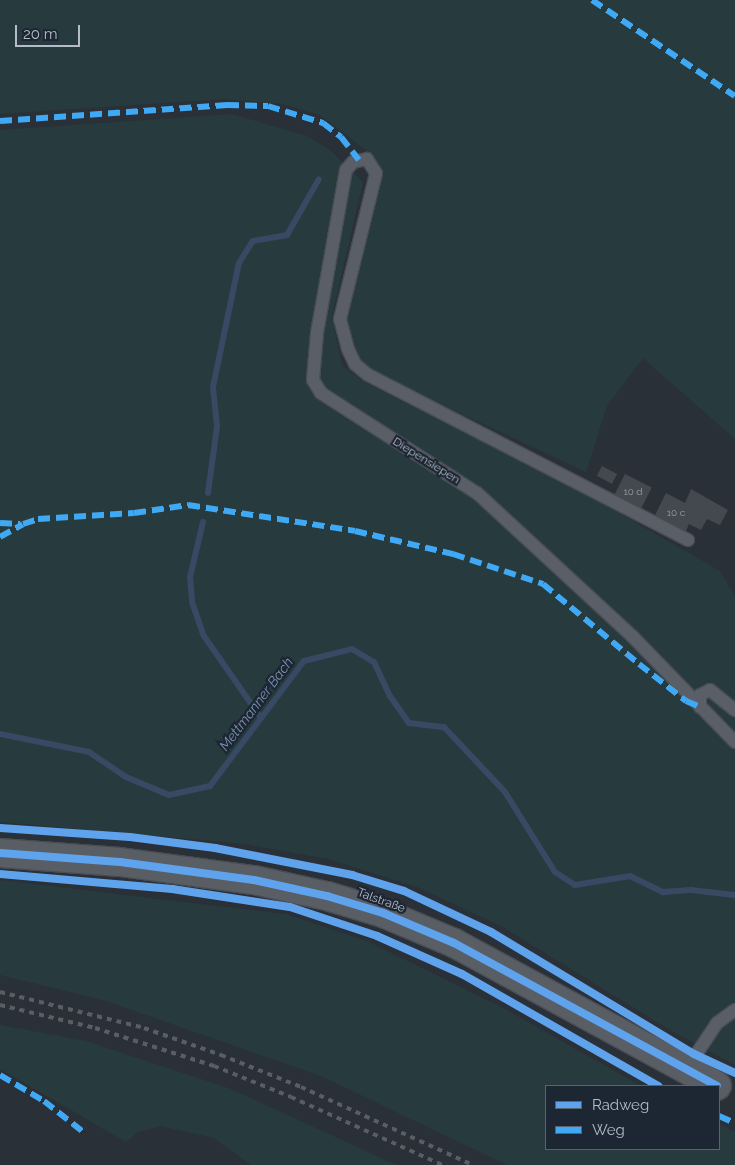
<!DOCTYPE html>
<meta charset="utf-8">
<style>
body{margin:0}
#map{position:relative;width:735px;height:1165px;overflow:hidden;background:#2a3038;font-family:Raleway,sans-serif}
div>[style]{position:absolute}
.green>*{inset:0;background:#273a3e}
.stream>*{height:6px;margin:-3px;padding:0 3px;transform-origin:3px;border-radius:3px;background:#384963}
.building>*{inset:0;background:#444950;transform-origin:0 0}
.roads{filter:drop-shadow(1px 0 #484c53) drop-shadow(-1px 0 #484c53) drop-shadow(0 1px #484c53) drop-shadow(0 -1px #484c53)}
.service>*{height:12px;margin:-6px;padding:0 6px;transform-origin:6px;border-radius:6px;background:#5a5e66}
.secondary>*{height:28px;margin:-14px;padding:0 14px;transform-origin:14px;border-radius:14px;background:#595d64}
.rail>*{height:4px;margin-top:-2px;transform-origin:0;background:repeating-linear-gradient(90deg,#595d64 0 5px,transparent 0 10px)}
.quiet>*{height:6px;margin-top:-3px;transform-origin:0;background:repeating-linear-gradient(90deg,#3fa9f5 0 12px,transparent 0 18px)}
.cycleway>*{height:8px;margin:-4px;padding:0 4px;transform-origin:4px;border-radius:4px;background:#60a3ed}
span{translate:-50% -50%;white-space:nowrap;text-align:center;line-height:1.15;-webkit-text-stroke:4.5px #1d2633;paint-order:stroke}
.number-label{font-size:10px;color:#989fab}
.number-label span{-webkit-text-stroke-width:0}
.street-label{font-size:12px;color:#b4bcc9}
.water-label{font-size:14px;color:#7c92b1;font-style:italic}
.legend{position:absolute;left:545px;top:1085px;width:175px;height:65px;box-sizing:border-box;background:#1d2633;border:1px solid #59626f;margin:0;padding:6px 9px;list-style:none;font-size:15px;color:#b4bcc9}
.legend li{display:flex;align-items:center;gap:10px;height:25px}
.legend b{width:25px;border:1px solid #59626f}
.scale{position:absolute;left:15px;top:25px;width:65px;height:22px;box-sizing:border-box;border:2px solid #b4bcc9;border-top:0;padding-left:6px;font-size:15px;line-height:18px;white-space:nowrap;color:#b4bcc9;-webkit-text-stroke:4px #1d2633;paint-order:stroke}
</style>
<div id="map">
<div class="green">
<i style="clip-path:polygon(0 0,735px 0,735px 439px,643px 358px,607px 406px,586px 472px,372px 372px,359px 362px,345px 320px,383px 170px,371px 154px,320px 115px,282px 104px,224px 99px,0 114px)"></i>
<i style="clip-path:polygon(232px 114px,307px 136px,330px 150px,363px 182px,332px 316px,342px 365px,364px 382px,579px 490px,720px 571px,735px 597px,735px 1065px,670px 1030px,501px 926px,417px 887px,328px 859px,245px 844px,0 822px,0 130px)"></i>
<i style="clip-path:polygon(0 880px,286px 914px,369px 942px,505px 1009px,641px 1086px,546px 1086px,546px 1149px,719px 1149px,719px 1124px,735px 1132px,735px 1165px,507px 1165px,321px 1076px,103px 1000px,0 975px)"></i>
<i style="clip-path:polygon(0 1025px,86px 1041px,231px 1089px,396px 1165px,251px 1165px,214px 1138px,161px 1126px,138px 1132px,126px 1142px,0 1069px)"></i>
</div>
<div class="stream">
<i style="left:208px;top:493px;width:68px;rotate:-82.3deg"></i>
<i style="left:217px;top:426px;width:39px;rotate:-96deg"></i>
<i style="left:213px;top:387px;width:127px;rotate:-78.2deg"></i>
<i style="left:239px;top:263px;width:26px;rotate:-58deg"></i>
<i style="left:253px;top:241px;width:35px;rotate:-10deg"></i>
<i style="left:287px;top:235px;width:64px;rotate:-60.3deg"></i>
<i style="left:203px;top:522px;width:57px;rotate:103.3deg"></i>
<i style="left:190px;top:577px;width:25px;rotate:85deg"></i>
<i style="left:192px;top:602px;width:36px;rotate:71deg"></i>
<i style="left:204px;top:636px;width:100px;rotate:55.2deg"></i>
<i style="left:0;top:734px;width:91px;rotate:11.4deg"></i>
<i style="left:89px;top:752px;width:45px;rotate:34deg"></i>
<i style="left:126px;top:777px;width:47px;rotate:22.7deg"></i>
<i style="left:169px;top:795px;width:42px;rotate:-12.4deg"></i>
<i style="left:210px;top:786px;width:156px;rotate:-53.1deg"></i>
<i style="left:304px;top:661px;width:49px;rotate:-14deg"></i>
<i style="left:352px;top:649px;width:26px;rotate:31deg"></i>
<i style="left:374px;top:662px;width:38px;rotate:65deg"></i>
<i style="left:390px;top:696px;width:33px;rotate:55deg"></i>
<i style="left:409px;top:723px;width:35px;rotate:7deg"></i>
<i style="left:444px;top:727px;width:89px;rotate:46.8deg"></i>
<i style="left:505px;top:792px;width:94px;rotate:58deg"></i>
<i style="left:555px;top:872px;width:24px;rotate:33deg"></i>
<i style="left:575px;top:885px;width:56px;rotate:-9.3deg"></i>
<i style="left:630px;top:876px;width:37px;rotate:26deg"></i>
<i style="left:663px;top:892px;width:28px;rotate:-4deg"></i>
<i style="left:691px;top:890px;width:44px;rotate:6.5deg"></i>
</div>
<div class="building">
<i style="left:602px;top:466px;width:17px;height:11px;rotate:28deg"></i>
<i style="left:625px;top:474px;width:30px;height:25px;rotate:27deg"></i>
<i style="clip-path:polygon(691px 489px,728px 510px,720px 525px,707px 519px,701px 530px,689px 524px,685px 533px,654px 517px,666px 493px,685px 503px)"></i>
</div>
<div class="roads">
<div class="service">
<i style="left:688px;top:540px;width:360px;rotate:-152.7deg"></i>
<i style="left:368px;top:375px;width:17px;rotate:-140deg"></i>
<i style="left:355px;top:364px;width:17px;rotate:-115deg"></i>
<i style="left:348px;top:349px;width:31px;rotate:-105deg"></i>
<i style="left:340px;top:319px;width:150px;rotate:-76.1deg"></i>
<i style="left:376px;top:173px;width:17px;rotate:-123deg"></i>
<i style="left:367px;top:159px;width:14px;rotate:168deg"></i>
<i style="left:353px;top:162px;width:11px;rotate:131deg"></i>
<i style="left:346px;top:170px;width:166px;rotate:100.1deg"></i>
<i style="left:317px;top:333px;width:47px;rotate:94.9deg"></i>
<i style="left:313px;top:380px;width:15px;rotate:58deg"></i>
<i style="left:321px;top:393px;width:185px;rotate:32.7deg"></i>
<i style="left:477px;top:493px;width:211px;rotate:42.7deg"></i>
<i style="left:632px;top:636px;width:148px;rotate:45.8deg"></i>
<i style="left:700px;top:707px;width:12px;rotate:-90deg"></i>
<i style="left:700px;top:695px;width:11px;rotate:-27deg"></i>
<i style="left:710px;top:690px;width:32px;rotate:39deg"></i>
<i style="left:685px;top:1071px;width:58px;rotate:-56.3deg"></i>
<i style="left:717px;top:1023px;width:22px;rotate:-36deg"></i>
</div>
<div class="secondary">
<i style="left:0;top:853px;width:120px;rotate:4.3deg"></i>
<i style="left:120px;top:862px;width:135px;rotate:7.7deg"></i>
<i style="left:254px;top:880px;width:75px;rotate:12.4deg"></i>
<i style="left:327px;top:896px;width:59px;rotate:16.9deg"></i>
<i style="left:383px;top:913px;width:77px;rotate:22.9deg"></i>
<i style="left:454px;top:943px;width:299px;rotate:28.5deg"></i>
</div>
</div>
<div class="rail">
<i style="left:0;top:992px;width:148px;rotate:14deg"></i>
<i style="left:144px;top:1028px;width:82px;rotate:19.3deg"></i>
<i style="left:221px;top:1055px;width:86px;rotate:21.8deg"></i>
<i style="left:301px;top:1087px;width:189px;rotate:24.4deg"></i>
<i style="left:0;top:1005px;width:98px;rotate:13.6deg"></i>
<i style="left:95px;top:1028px;width:125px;rotate:17.7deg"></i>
<i style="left:214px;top:1066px;width:83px;rotate:21.9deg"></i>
<i style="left:291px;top:1097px;width:166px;rotate:24.2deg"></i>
</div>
<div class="quiet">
<i style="left:592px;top:0;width:172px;rotate:33.9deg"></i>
<i style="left:0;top:121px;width:228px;rotate:-4deg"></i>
<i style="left:227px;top:105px;width:41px;rotate:1.4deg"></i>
<i style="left:268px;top:106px;width:58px;rotate:17.2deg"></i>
<i style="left:323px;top:123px;width:23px;rotate:38deg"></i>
<i style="left:341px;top:137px;width:29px;rotate:52deg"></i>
<i style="left:0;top:523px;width:20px;rotate:3deg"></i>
<i style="left:0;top:537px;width:26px;rotate:-29deg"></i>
<i style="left:23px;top:524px;width:16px;rotate:-18deg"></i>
<i style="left:38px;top:519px;width:96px;rotate:-3.6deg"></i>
<i style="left:134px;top:513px;width:55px;rotate:-8.4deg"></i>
<i style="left:188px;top:505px;width:169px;rotate:8.8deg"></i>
<i style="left:355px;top:531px;width:101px;rotate:13.2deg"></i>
<i style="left:453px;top:554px;width:95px;rotate:18.4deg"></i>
<i style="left:543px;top:584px;width:125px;rotate:39.8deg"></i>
<i style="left:639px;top:664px;width:60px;rotate:38.2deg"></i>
<i style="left:686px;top:701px;width:15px;rotate:23deg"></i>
<i style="left:0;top:1075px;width:51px;rotate:30.6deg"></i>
<i style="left:44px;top:1101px;width:53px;rotate:38.2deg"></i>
<i style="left:719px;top:1116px;width:17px;rotate:24deg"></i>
</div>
<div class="cycleway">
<i style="left:0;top:828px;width:130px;rotate:4deg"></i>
<i style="left:130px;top:837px;width:86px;rotate:7.4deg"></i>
<i style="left:215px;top:848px;width:140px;rotate:11.1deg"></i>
<i style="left:352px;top:875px;width:54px;rotate:17.1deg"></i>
<i style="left:404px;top:891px;width:96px;rotate:25.2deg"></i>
<i style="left:491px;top:932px;width:237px;rotate:31deg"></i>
<i style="left:694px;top:1054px;width:45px;rotate:24.9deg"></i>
<i style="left:0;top:853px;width:120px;rotate:4.3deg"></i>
<i style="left:120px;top:862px;width:135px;rotate:7.7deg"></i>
<i style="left:254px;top:880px;width:75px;rotate:12.4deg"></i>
<i style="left:327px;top:896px;width:59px;rotate:16.9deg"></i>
<i style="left:383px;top:913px;width:77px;rotate:22.9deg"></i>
<i style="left:454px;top:943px;width:299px;rotate:28.5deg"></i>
<i style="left:0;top:874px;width:173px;rotate:5deg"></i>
<i style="left:172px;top:889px;width:119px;rotate:8.7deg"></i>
<i style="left:290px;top:907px;width:92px;rotate:18.4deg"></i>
<i style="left:377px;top:936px;width:93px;rotate:24.1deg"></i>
<i style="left:462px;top:974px;width:226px;rotate:29.7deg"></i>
</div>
<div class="number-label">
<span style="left:633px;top:492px">10 d</span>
<span style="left:676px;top:513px">10 c</span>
</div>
<div class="street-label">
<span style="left:426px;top:461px;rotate:32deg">Diepensiepen</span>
<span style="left:381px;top:901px;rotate:20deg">Talstraße</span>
</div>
<div class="water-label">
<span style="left:256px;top:704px;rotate:-53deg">Mettmanner Bach</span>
</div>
<ul class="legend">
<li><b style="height:6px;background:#60a3ed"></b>Radweg</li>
<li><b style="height:6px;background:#3fa9f5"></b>Weg</li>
</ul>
<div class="scale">20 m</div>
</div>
